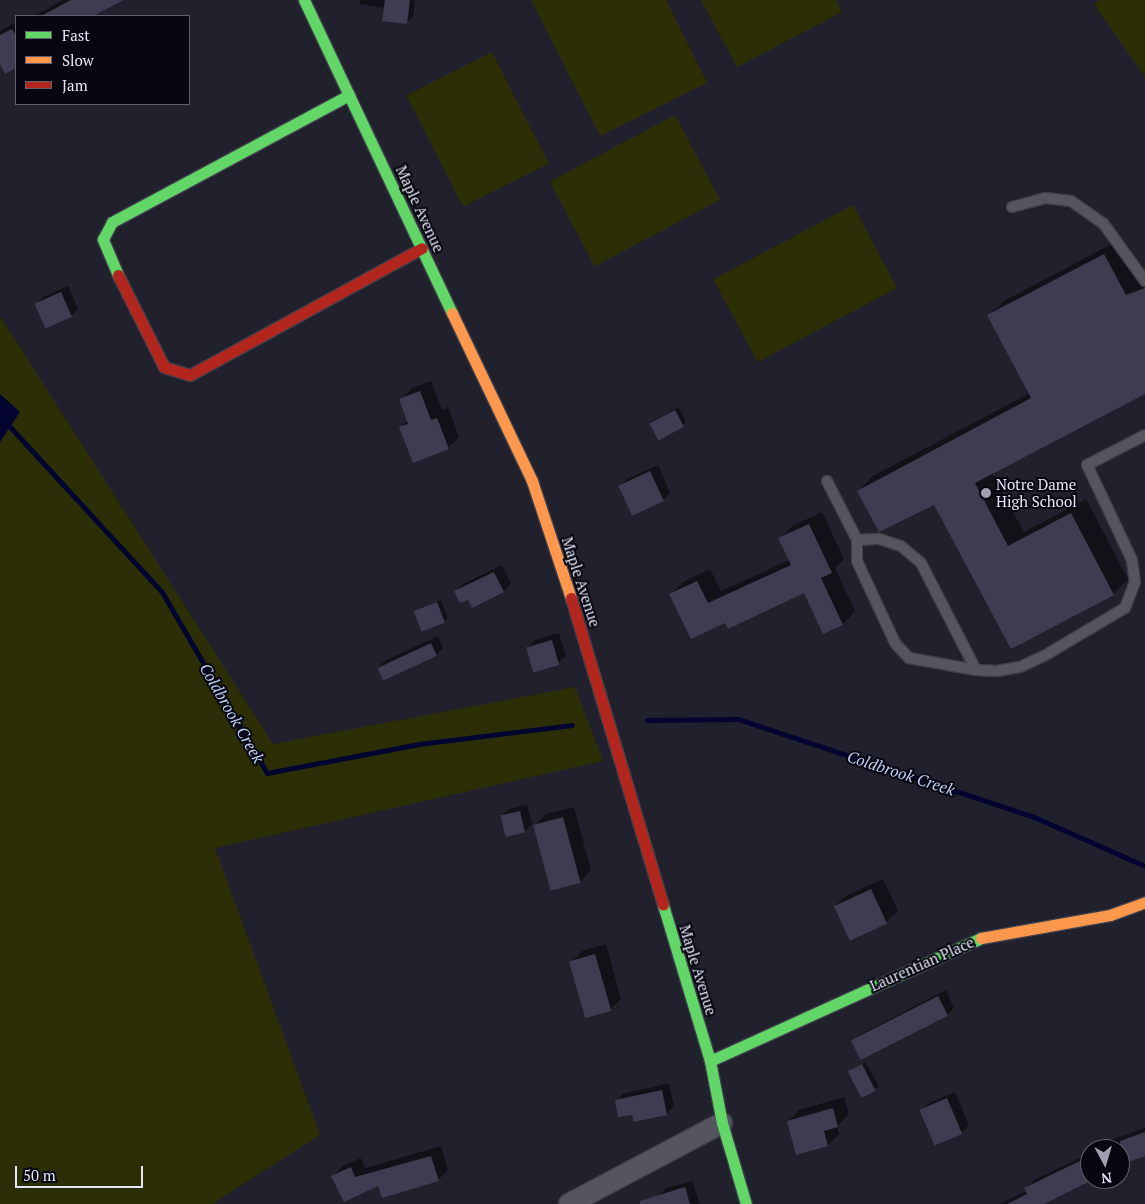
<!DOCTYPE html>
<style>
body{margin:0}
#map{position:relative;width:1145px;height:1204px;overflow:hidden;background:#21212e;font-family:"PT Serif",serif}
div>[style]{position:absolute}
.green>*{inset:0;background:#2c2f06;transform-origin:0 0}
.water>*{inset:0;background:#030530}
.shadow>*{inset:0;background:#0007;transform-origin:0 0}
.stream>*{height:5px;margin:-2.5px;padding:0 2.5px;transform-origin:2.5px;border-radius:2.5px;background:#030530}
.building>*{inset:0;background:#3e3c50;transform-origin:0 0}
.roads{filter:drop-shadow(1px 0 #3f3f4b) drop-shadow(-1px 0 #3f3f4b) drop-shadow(0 1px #3f3f4b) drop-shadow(0 -1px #3f3f4b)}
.lane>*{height:10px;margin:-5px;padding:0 5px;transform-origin:5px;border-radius:5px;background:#555560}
.street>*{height:20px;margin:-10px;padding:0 10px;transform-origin:10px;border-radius:10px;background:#555560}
.fast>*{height:11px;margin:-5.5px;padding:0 5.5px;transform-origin:5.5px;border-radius:5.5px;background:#63d668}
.slow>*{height:11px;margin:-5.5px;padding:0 5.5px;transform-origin:5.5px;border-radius:5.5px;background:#ff974d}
.jam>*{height:11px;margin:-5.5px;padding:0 5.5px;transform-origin:5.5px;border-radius:5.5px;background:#b3261e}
.dots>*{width:14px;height:14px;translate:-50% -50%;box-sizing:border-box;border:2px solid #070712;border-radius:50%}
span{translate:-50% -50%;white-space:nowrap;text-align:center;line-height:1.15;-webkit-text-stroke:4px #070712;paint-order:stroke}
.street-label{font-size:15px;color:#e4e5f6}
.poi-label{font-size:15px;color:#e4e5f6}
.left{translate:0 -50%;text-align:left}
.water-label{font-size:16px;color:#bbd0f7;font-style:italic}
.legend{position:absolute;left:15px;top:15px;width:175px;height:90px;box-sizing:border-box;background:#070712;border:1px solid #5f606d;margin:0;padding:6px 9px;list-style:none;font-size:15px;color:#e4e5f6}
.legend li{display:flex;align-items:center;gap:10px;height:25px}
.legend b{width:25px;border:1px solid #5f606d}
.north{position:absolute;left:1080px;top:1139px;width:50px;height:50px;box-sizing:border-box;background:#070712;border:1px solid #5f606d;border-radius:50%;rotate:174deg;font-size:14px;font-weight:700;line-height:20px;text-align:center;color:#e4e5f6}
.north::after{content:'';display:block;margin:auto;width:18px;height:22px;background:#a0a0b0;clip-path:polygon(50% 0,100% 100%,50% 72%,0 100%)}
.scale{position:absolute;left:15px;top:1166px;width:128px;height:22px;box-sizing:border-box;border:2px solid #e4e5f6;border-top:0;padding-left:6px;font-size:15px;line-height:18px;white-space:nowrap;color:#e4e5f6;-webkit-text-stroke:4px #070712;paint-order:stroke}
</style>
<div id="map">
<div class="green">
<i style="clip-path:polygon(531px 0,666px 0,707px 83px,600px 136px)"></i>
<i style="clip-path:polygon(701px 0,836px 0,842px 12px,737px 67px)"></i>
<i style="clip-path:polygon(1100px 0,1145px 0,1145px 77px,1094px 4px)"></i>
<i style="left:492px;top:52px;width:125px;height:96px;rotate:63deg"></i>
<i style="left:675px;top:115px;width:96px;height:142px;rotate:62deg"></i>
<i style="left:853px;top:205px;width:94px;height:158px;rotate:62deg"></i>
<i style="clip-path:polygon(0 316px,273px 744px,575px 687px,603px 761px,215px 848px,320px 1135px,212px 1204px,0 1204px)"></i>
</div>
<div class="water">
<i style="clip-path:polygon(0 394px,20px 412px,0 442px)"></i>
</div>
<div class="shadow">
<i style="clip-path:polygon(63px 0,122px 0,92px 16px,34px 16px)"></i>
<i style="clip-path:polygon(360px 0,415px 0,413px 17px,406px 23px,385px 8px,359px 4px)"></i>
<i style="clip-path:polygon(16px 22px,16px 67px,6px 72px,0 61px,0 31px)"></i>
<i style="clip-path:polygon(1119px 240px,1145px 280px,1145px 393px,992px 473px,1024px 532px,1086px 499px,1128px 579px,1113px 594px,1011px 647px,935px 503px,858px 491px,873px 476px,1030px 393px,989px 315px,1004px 301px)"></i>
<i style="clip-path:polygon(68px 286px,78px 309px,71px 316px,36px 304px,43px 297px)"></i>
<i style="clip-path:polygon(431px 381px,442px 410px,448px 407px,459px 437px,448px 448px,400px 428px,408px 420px,401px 400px,412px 388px)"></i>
<i style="clip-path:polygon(679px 407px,686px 422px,683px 425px,650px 423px)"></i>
<i style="clip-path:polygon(658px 465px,670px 493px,663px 500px,619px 487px,627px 479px)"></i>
<i style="clip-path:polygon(822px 512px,844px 559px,835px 568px,855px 611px,843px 624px,824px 633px,804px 592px,726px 621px,671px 594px,683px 582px,710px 569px,721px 591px,790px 560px,780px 539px,792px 526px)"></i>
<i style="clip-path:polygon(502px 565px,511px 583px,504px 591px,472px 606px,468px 598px,455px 592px,463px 584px)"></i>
<i style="clip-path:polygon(441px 600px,448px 618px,444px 622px,416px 611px)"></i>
<i style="clip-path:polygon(559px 633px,566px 656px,558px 663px,528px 647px,535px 640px)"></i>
<i style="clip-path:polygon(438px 636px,443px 648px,436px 655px,378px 667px,386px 660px)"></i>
<i style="clip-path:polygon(527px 804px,532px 824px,525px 831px,507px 836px,502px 816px,509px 809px)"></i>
<i style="clip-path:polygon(574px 807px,591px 870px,580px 882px,535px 826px,546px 814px)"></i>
<i style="clip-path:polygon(883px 879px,898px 911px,886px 922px,835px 906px,847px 895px)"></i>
<i style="clip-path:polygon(606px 944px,621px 999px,610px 1010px,571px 962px,582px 951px)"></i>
<i style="clip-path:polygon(946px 990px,954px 1008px,947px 1015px,852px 1042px,859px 1035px)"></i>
<i style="left:865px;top:1062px;width:28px;height:19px;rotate:60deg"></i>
<i style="clip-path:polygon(669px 1083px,674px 1106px,667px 1114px,635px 1121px,633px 1113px,616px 1101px,623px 1094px)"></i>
<i style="clip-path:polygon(955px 1092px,969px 1125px,962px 1132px,935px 1143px,921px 1110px,929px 1103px)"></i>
<i style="clip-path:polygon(844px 1097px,849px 1114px,837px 1126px,839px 1134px,828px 1145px,797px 1153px,788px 1121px,799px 1110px)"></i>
<i style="clip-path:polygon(1145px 1128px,1145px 1154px,1120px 1164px,1120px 1149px,1095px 1149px,1100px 1144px)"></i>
<i style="clip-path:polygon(441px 1146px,448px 1170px,438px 1180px,379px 1184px,333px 1176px,343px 1166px,361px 1158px,365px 1168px)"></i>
<i style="clip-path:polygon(1090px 1153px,1090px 1176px,1041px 1204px,999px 1204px,1027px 1191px,1026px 1188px,1034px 1180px)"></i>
<i style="clip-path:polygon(692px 1181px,700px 1204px,661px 1204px,658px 1196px,666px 1188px)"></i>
</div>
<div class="stream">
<i style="left:0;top:416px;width:239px;rotate:47.4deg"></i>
<i style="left:162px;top:592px;width:209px;rotate:59.9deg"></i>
<i style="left:267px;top:773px;width:155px;rotate:-10.8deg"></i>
<i style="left:419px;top:744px;width:154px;rotate:-7.1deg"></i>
<i style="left:647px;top:720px;width:91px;rotate:-0.6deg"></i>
<i style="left:738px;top:719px;width:310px;rotate:18.3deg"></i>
<i style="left:1032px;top:816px;width:124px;rotate:23.9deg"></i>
</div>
<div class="building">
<i style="clip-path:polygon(71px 0,124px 0,93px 16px,41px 16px)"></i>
<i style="clip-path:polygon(385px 0,410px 0,407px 24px,382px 21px)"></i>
<i style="clip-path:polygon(12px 29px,16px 36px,16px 68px,5px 74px,0 64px,0 35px)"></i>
<i style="clip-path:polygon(1104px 254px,1126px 295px,1145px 288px,1145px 394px,975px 483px,1008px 546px,1071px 513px,1114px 595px,1011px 649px,934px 505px,879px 532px,857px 491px,1031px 398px,987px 315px)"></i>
<i style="left:61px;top:292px;width:27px;height:29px;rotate:66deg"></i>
<i style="clip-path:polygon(420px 391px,431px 420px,437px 418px,449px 449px,413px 463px,399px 427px,408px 424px,399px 399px)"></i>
<i style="left:675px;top:410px;width:19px;height:29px;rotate:62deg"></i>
<i style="left:650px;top:471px;width:33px;height:35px;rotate:65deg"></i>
<i style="clip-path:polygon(809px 524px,832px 573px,821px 578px,843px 625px,823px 634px,804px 593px,728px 629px,725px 623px,691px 639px,669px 594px,697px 581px,708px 603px,791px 565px,778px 538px)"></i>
<i style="clip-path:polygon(494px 572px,504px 592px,472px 608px,468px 600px,460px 603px,454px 591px)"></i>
<i style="left:437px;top:602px;width:22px;height:25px;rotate:69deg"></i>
<i style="left:552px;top:640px;width:26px;height:27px;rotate:74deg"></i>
<i style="left:431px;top:643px;width:14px;height:59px;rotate:65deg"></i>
<i style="left:520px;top:811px;width:22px;height:20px;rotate:77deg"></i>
<i style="left:563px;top:817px;width:68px;height:31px;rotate:75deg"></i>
<i style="left:871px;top:889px;width:38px;height:41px;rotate:65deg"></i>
<i style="left:595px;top:954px;width:59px;height:27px;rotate:74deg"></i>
<i style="left:938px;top:996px;width:22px;height:98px;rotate:63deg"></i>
<i style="left:862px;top:1064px;width:30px;height:16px;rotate:63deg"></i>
<i style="clip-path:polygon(662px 1090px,667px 1115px,634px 1122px,632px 1115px,618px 1117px,615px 1100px)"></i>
<i style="left:947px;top:1098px;width:39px;height:30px;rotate:67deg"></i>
<i style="clip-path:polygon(833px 1108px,838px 1127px,824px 1131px,828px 1146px,796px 1155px,787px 1121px)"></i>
<i style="clip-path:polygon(1145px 1132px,1145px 1156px,1120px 1165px,1120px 1141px)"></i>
<i style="clip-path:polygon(431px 1156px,439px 1181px,382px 1198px,378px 1186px,344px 1202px,331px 1176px,351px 1167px,355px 1177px)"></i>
<i style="clip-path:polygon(1090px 1156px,1090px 1181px,1044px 1204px,1007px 1204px,1027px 1194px,1024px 1188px)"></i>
<i style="clip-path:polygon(685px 1187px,690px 1204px,640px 1204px,640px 1201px)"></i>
</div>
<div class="roads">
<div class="lane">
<i style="left:1012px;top:207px;width:35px;rotate:-15deg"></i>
<i style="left:1046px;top:198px;width:25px;rotate:7deg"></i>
<i style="left:1071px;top:201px;width:39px;rotate:35deg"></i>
<i style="left:1103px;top:223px;width:72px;rotate:54.1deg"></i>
<i style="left:827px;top:481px;width:66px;rotate:63deg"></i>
<i style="left:857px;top:540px;width:22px;rotate:-3deg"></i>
<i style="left:879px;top:539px;width:23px;rotate:18deg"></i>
<i style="left:901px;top:546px;width:26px;rotate:40deg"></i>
<i style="left:921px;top:563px;width:120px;rotate:62.8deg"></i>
<i style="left:976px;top:670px;width:21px;rotate:3deg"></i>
<i style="left:997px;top:671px;width:23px;rotate:-10deg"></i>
<i style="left:1020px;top:667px;width:26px;rotate:-25deg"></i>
<i style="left:1044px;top:656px;width:94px;rotate:-30.7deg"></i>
<i style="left:1125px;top:608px;width:28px;rotate:-69deg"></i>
<i style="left:1135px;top:582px;width:22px;rotate:-98deg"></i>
<i style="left:1132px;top:560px;width:105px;rotate:-115.3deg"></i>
<i style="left:1087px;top:465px;width:65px;rotate:-27.3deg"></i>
<i style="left:857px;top:540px;width:21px;rotate:90deg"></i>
<i style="left:857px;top:561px;width:90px;rotate:65.1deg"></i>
<i style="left:895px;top:643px;width:21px;rotate:47deg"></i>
<i style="left:909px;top:658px;width:68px;rotate:10.2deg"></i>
</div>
<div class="street">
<i style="left:569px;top:1204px;width:173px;rotate:-27.9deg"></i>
</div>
<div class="fast">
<i style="left:304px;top:0;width:346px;rotate:64.7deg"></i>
<i style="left:118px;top:275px;width:39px;rotate:-113deg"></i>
<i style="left:103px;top:239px;width:19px;rotate:-62deg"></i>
<i style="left:112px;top:222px;width:269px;rotate:-28.2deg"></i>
<i style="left:663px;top:905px;width:163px;rotate:73.2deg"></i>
<i style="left:710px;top:1061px;width:63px;rotate:79deg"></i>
<i style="left:722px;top:1123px;width:84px;rotate:73.5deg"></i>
<i style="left:710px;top:1061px;width:298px;rotate:-24.4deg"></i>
</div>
<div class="slow">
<i style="left:452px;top:313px;width:186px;rotate:64.5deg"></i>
<i style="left:532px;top:481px;width:123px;rotate:71.6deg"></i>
<i style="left:981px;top:938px;width:131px;rotate:-10.1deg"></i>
<i style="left:1110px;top:915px;width:37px;rotate:-20deg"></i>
</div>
<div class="jam">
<i style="left:118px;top:275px;width:103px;rotate:63.4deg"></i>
<i style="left:164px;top:367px;width:27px;rotate:17deg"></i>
<i style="left:190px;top:375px;width:264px;rotate:-28.7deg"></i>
<i style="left:571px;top:598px;width:320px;rotate:73.3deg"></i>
</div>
</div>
<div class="dots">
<i style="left:986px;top:493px;background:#a0a0b0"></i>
</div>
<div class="street-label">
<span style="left:420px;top:209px;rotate:65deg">Maple Avenue</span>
<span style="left:581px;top:582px;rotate:72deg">Maple Avenue</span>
<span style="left:922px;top:964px;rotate:-24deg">Laurentian Place</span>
<span style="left:698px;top:970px;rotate:73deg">Maple Avenue</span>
</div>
<div class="poi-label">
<span class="left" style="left:996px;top:493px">Notre Dame<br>High School</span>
</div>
<div class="water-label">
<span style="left:232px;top:713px;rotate:60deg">Coldbrook Creek</span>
<span style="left:901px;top:773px;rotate:18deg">Coldbrook Creek</span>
</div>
<ul class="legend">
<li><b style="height:6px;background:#63d668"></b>Fast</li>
<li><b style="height:6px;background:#ff974d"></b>Slow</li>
<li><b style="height:6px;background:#b3261e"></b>Jam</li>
</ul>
<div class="north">N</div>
<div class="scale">50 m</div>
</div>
